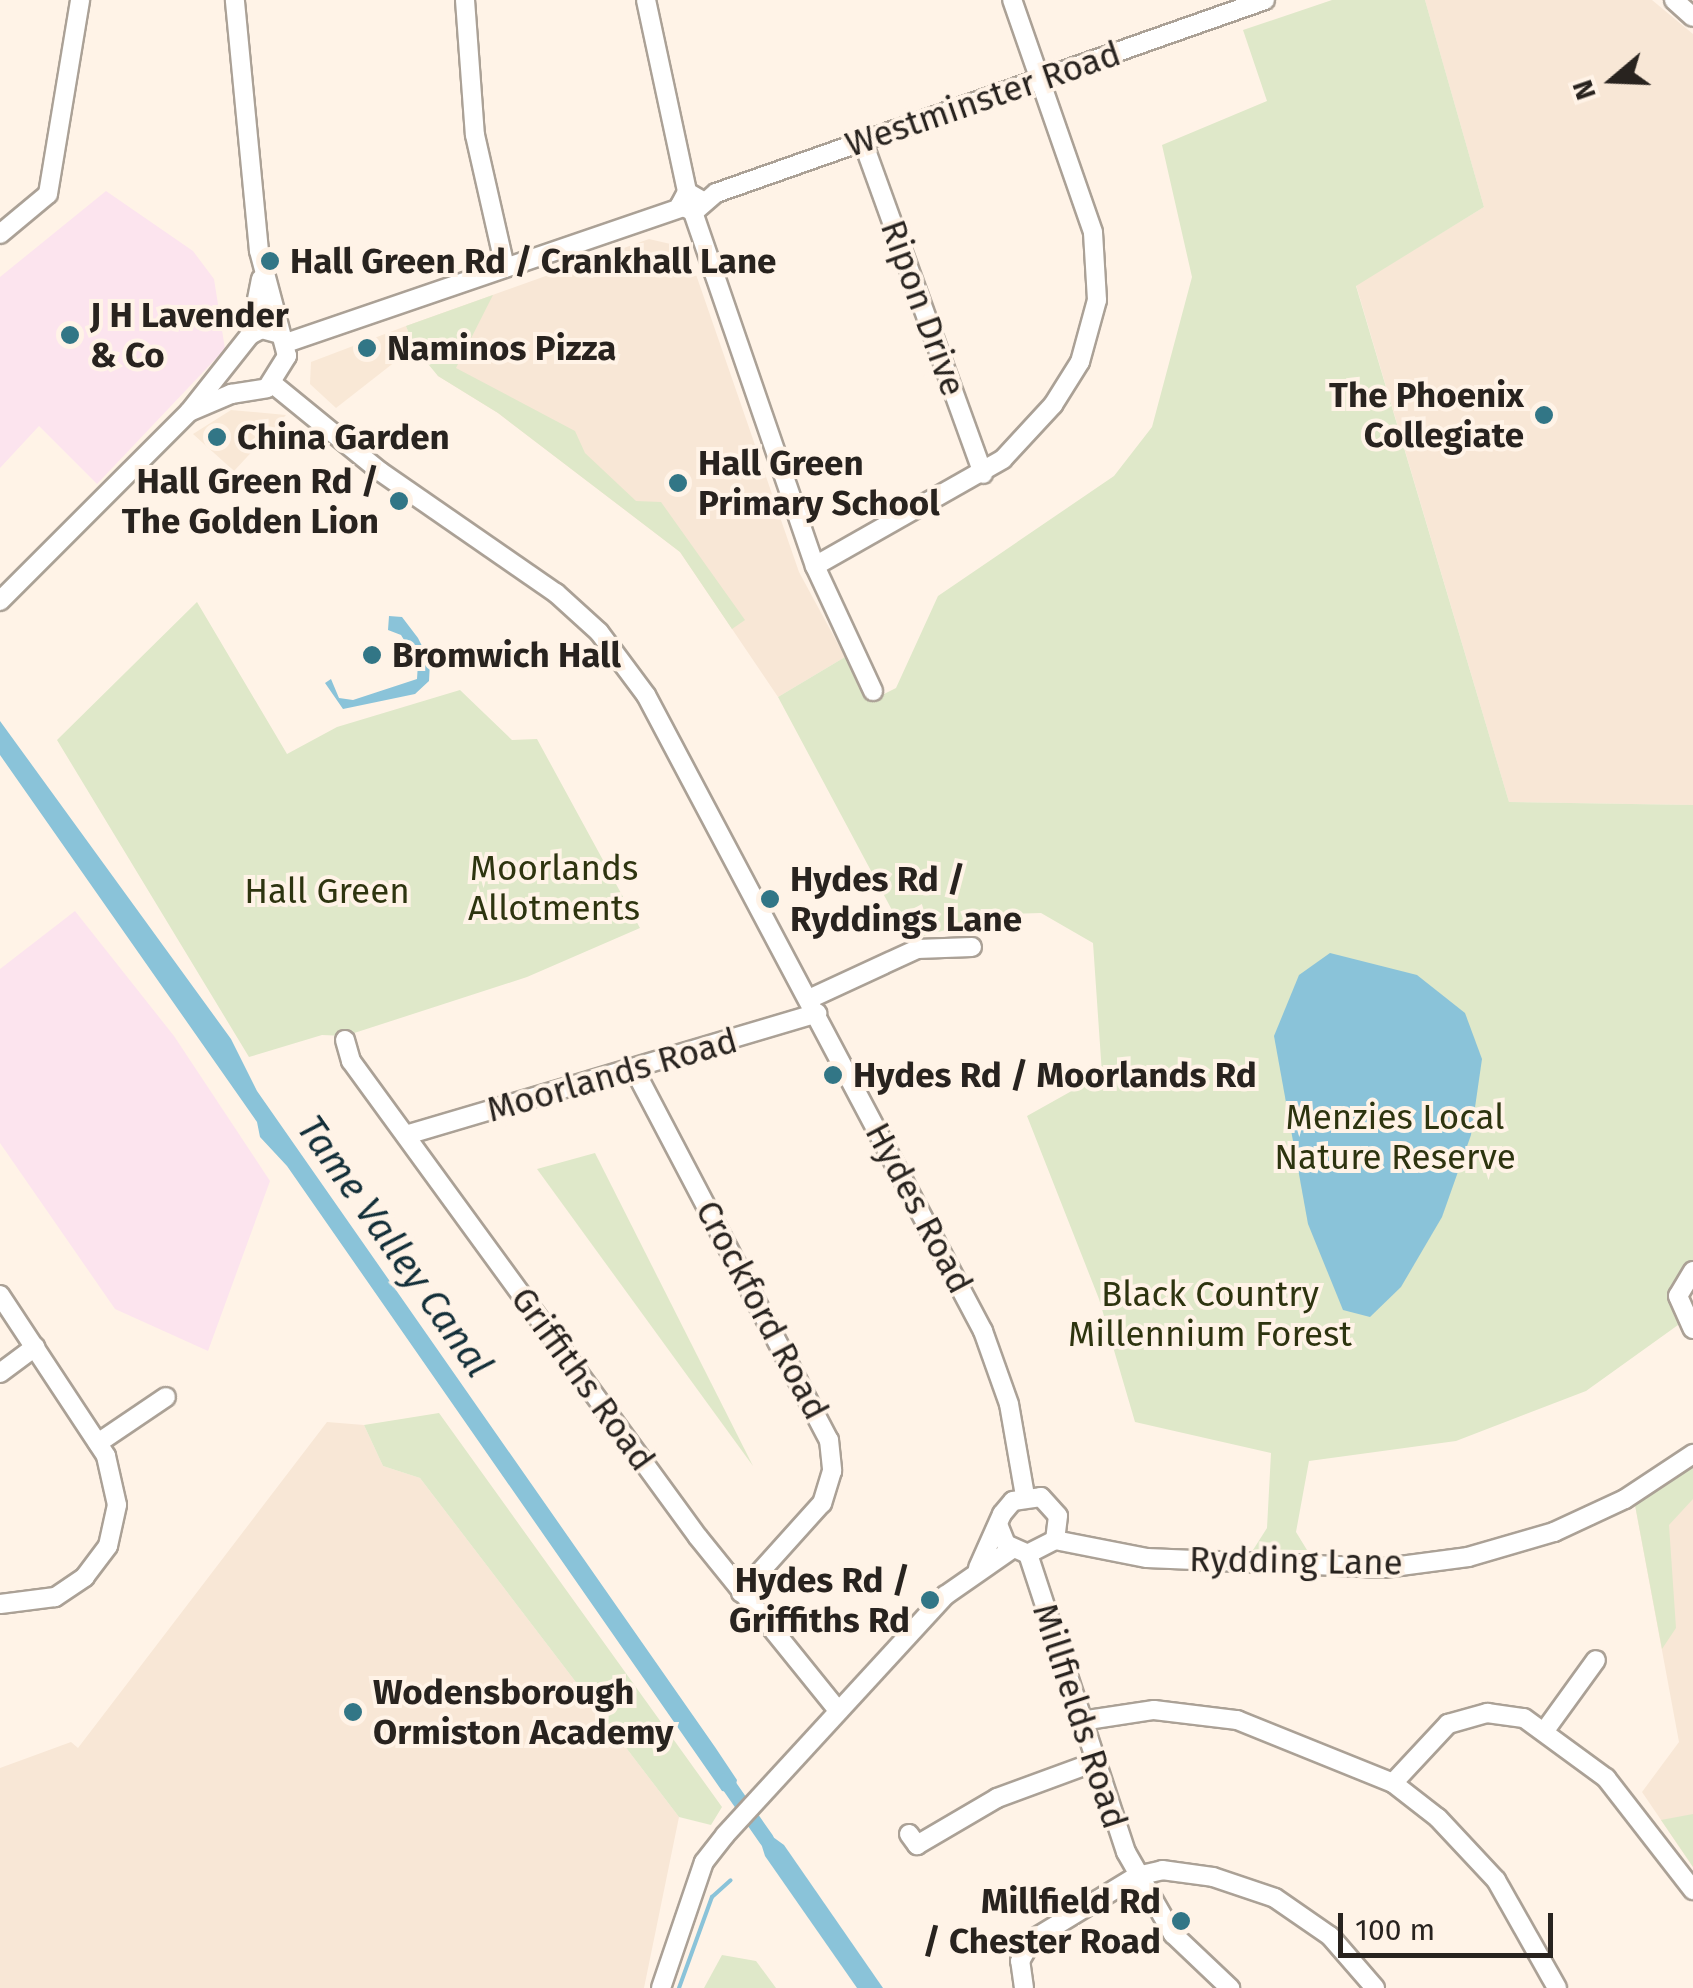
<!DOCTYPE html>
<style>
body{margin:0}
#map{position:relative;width:1693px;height:1988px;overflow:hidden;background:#fff3e7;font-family:"Fira Sans",sans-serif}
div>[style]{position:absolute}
.commercial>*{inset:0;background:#f9e8d6}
.industrial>*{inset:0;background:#fce4ee}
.built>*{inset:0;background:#f8e7d6}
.green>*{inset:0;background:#dfe8c9}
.water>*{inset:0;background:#8ac3d9}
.stream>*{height:4px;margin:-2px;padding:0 2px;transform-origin:2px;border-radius:2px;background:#8ac3d9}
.canal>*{height:15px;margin:-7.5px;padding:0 7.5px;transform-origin:7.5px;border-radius:7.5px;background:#8ac3d9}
.roads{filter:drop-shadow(2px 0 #aba196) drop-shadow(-2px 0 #aba196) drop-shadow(0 2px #aba196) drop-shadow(0 -2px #aba196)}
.minor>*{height:18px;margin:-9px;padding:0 9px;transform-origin:9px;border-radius:9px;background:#fff}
.dots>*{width:28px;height:28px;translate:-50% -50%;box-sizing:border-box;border:5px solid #fff3e7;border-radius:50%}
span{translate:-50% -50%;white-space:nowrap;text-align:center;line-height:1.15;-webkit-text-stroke:8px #fff3e7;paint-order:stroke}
.street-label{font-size:35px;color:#28231f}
.poi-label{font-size:35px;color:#28231f;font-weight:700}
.left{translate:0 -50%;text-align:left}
.right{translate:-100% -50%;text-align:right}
.park-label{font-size:35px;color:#2d340f}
.water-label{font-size:38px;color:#132f39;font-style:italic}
.north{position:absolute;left:1563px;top:30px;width:100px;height:100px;-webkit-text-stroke:8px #fff3e7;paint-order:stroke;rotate:251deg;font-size:28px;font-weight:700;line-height:40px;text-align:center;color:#28231f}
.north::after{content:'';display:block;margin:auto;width:35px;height:45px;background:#28231f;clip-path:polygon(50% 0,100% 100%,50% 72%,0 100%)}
.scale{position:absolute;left:1338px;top:1913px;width:215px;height:45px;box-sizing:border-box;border:5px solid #28231f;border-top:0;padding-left:12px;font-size:30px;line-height:35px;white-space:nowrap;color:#28231f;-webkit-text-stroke:8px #fff3e7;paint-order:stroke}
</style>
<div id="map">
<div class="commercial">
<i style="clip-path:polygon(406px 326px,414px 347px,336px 408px,310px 384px,311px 362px)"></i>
<i style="clip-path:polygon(231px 410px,286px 415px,234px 471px,193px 434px)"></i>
</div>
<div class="industrial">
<i style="clip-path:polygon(106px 191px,193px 251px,214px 279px,225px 349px,97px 484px,39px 426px,0 468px,0 277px)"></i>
<i style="clip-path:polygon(75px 911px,174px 1036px,270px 1181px,208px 1351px,115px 1309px,0 1143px,0 969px)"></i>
</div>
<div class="built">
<i style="clip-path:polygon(1425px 0,1652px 0,1693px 34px,1693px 805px,1509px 802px,1356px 285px,1484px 207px)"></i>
<i style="clip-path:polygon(649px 239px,679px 246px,691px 260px,799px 572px,845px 657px,778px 697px,680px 552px,498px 413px,438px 376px,406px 326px)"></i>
<i style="clip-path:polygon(327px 1422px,364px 1425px,383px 1466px,420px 1478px,679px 1817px,644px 1988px,0 1988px,0 1768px,71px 1742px,78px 1748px)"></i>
<i style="clip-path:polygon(1693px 1466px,1693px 1867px,1642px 1792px,1679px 1742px,1635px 1505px)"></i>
</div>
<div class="green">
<i style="clip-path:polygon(1332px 0,1425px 0,1484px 207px,1356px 286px,1509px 802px,1693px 805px,1693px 1271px,1684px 1283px,1685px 1320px,1586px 1391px,1456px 1441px,1309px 1461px,1296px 1532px,1307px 1550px,1253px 1550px,1267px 1528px,1271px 1453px,1135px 1422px,1099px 1299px,1027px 1116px,1102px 1074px,1093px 943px,1041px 913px,1006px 914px,908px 940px,778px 697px,845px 657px,870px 701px,896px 688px,938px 596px,1114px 476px,1152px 427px,1192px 277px,1162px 145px,1267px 101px,1243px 30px)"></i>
<i style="clip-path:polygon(493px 295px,456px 368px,575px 431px,585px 453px,636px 501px,661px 502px,745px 620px,732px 629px,680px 552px,498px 413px,438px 376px,414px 347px,406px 326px)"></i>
<i style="clip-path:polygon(197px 602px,287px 754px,337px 727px,460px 690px,512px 740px,537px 739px,640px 928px,527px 977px,345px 1036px,322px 1035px,249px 1057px,57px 740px)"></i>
<i style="clip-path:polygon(595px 1153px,753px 1466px,537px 1169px)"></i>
<i style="clip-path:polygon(439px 1413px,722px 1807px,711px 1825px,679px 1817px,420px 1478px,383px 1466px,364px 1425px)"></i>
<i style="clip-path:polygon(1693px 1466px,1693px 1499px,1669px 1525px,1676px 1628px,1662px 1649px,1635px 1505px)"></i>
<i style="clip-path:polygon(1693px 1814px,1693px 1867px,1661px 1820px)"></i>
<i style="clip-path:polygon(722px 1955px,756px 1961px,776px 1988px,704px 1988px)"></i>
</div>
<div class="water">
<i style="clip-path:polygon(389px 616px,402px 617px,418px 638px,430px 662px,429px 681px,415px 694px,343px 709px,325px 683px,331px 679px,339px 698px,353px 700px,417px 679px,418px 663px,401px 635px,388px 630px)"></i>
<i style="clip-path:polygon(0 721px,231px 1039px,257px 1091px,715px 1747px,737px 1780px,734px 1793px,722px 1791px,287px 1166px,260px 1137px,257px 1122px,0 755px)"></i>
<i style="clip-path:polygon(1330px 953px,1417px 975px,1465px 1013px,1482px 1059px,1471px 1135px,1442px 1217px,1401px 1287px,1370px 1317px,1343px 1310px,1308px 1224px,1274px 1036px,1299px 975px)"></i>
<i style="clip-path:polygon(755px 1824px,784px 1845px,883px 1988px,857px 1988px,765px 1856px)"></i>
</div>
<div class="stream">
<i style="left:679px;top:1988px;width:97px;rotate:-70.1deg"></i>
<i style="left:712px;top:1897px;width:25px;rotate:-42deg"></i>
</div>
<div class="canal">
<i style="left:725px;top:1780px;width:72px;rotate:55.2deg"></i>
</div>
<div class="roads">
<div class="minor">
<i style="left:465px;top:0;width:135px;rotate:85.8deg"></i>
<i style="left:475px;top:135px;width:135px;rotate:77.2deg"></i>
<i style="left:646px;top:0;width:196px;rotate:77.9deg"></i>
<i style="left:1674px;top:0;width:25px;rotate:42deg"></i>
<i style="left:863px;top:142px;width:353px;rotate:70.1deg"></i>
<i style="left:701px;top:200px;width:16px;rotate:-150deg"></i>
<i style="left:687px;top:192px;width:15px;rotate:118deg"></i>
<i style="left:680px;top:205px;width:16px;rotate:27deg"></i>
<i style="left:694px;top:212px;width:29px;rotate:-41deg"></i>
<i style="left:716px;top:193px;width:582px;rotate:-19.37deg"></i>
<i style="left:693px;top:212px;width:374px;rotate:71deg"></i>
<i style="left:815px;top:566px;width:138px;rotate:65.1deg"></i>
<i style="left:0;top:234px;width:62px;rotate:-39.8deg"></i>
<i style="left:48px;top:194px;width:197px;rotate:-80.6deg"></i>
<i style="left:250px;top:335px;width:57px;rotate:-78.9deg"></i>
<i style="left:286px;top:343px;width:417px;rotate:-18.9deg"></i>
<i style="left:273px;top:384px;width:139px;rotate:39.2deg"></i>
<i style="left:381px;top:472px;width:213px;rotate:34.7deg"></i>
<i style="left:556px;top:593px;width:58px;rotate:42.2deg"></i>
<i style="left:599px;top:632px;width:79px;rotate:53.3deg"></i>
<i style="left:646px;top:695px;width:720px;rotate:62.08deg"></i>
<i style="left:983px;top:1331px;width:77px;rotate:70.4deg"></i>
<i style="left:1009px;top:1404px;width:93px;rotate:80.1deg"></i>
<i style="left:189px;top:412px;width:46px;rotate:-23.2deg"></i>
<i style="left:231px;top:394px;width:36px;rotate:-9deg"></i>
<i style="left:267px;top:388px;width:38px;rotate:-58deg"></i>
<i style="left:287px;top:356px;width:109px;rotate:-104.9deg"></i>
<i style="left:259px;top:251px;width:252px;rotate:-95.5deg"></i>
<i style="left:815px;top:566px;width:216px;rotate:-29.6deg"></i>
<i style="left:1003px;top:459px;width:74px;rotate:-47.2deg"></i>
<i style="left:1053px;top:405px;width:51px;rotate:-57.9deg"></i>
<i style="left:1080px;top:362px;width:64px;rotate:-74.7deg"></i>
<i style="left:1097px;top:300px;width:68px;rotate:-93.4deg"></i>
<i style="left:1093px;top:232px;width:246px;rotate:-109.2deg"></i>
<i style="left:0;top:601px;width:267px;rotate:-45deg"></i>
<i style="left:189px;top:412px;width:98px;rotate:-51.6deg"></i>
<i style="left:250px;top:335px;width:13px;rotate:-27deg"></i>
<i style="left:262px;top:329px;width:18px;rotate:16deg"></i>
<i style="left:809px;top:999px;width:119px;rotate:-24.8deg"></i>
<i style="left:917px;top:949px;width:55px;rotate:-2.1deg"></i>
<i style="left:345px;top:1040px;width:22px;rotate:74deg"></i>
<i style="left:351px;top:1061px;width:589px;rotate:53.91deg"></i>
<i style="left:698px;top:1537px;width:220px;rotate:51.1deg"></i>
<i style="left:634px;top:1069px;width:419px;rotate:62.3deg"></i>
<i style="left:829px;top:1440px;width:31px;rotate:84deg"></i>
<i style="left:832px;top:1471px;width:34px;rotate:107deg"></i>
<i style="left:822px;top:1503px;width:121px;rotate:132deg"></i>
<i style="left:406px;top:1135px;width:429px;rotate:-16.5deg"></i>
<i style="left:1693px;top:1271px;width:29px;rotate:121deg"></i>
<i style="left:1678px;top:1296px;width:36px;rotate:66deg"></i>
<i style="left:0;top:1295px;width:193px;rotate:56.6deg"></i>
<i style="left:106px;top:1456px;width:50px;rotate:77.3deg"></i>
<i style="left:117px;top:1505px;width:42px;rotate:102.4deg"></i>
<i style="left:108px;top:1546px;width:39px;rotate:127deg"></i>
<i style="left:85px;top:1577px;width:36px;rotate:146deg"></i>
<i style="left:55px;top:1597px;width:55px;rotate:172.7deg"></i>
<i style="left:0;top:1373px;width:44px;rotate:-36.6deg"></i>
<i style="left:98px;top:1443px;width:82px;rotate:-34.1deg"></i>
<i style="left:1055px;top:1540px;width:94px;rotate:11.1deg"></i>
<i style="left:1147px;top:1558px;width:238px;rotate:2.4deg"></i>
<i style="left:1385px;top:1568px;width:84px;rotate:-7.5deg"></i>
<i style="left:1468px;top:1557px;width:90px;rotate:-16.2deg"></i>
<i style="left:1554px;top:1532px;width:78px;rotate:-24.9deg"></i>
<i style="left:1625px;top:1499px;width:82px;rotate:-33.5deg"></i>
<i style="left:1028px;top:1554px;width:314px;rotate:71.8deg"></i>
<i style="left:1126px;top:1852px;width:95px;rotate:60.2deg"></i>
<i style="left:1173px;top:1934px;width:79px;rotate:43.5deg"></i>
<i style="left:978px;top:1568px;width:59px;rotate:-66deg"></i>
<i style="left:1002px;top:1514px;width:17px;rotate:-50deg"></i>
<i style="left:1013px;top:1501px;width:28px;rotate:-8deg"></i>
<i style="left:1041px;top:1497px;width:25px;rotate:48deg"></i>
<i style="left:1058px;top:1516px;width:24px;rotate:97deg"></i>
<i style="left:1055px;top:1540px;width:30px;rotate:153deg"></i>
<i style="left:1028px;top:1554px;width:24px;rotate:-156deg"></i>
<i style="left:1006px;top:1544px;width:18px;rotate:-112deg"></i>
<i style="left:1081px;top:1721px;width:74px;rotate:-8.6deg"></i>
<i style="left:1154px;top:1710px;width:84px;rotate:6.9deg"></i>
<i style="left:1237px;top:1720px;width:168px;rotate:22deg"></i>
<i style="left:1393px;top:1783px;width:57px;rotate:37.9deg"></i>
<i style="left:1438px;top:1818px;width:85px;rotate:46.9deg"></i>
<i style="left:1496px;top:1880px;width:124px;rotate:60.5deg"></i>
<i style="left:1546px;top:1729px;width:85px;rotate:-54.1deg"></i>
<i style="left:1393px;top:1783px;width:81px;rotate:-47deg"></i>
<i style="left:1448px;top:1724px;width:41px;rotate:-15.8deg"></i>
<i style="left:1487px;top:1713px;width:37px;rotate:8deg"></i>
<i style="left:1524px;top:1718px;width:102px;rotate:36.2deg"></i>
<i style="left:1606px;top:1778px;width:142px;rotate:52.2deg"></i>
<i style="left:909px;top:1834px;width:14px;rotate:54deg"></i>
<i style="left:917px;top:1845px;width:93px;rotate:-30.4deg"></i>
<i style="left:997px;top:1798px;width:104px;rotate:-20.2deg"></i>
<i style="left:661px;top:1988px;width:133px;rotate:-71.2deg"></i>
<i style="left:704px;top:1862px;width:34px;rotate:-52deg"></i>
<i style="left:725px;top:1835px;width:326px;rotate:-47.4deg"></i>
<i style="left:946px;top:1595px;width:80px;rotate:-34.9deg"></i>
<i style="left:1024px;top:1988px;width:27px;rotate:-98deg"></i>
<i style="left:1020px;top:1961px;width:24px;rotate:-60deg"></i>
<i style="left:1032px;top:1940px;width:123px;rotate:-31.4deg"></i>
<i style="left:1137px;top:1876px;width:26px;rotate:-13deg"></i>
<i style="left:1162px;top:1870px;width:51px;rotate:7.8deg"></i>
<i style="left:1213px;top:1877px;width:65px;rotate:18.7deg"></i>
<i style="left:1275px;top:1898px;width:67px;rotate:34.6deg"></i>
<i style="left:1330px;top:1936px;width:69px;rotate:49.1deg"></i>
</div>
</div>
<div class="dots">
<i style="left:270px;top:261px;background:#327686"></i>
<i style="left:70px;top:335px;background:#327686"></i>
<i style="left:367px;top:348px;background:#327686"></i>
<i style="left:1544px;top:415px;background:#327686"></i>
<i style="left:217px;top:437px;background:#327686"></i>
<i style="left:678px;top:483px;background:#327686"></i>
<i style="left:399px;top:501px;background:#327686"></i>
<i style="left:372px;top:655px;background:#327686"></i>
<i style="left:770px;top:899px;background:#327686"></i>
<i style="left:833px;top:1075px;background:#327686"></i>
<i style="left:930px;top:1600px;background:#327686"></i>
<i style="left:353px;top:1712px;background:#327686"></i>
<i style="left:1181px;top:1921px;background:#327686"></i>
</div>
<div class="street-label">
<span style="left:983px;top:99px;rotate:-19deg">Westminster Road</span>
<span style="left:923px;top:308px;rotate:70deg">Ripon Drive</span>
<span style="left:612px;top:1075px;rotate:-16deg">Moorlands Road</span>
<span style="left:919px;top:1208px;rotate:62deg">Hydes Road</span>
<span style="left:762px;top:1310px;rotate:62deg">Crockford Road</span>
<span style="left:583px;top:1379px;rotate:54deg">Griffiths Road</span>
<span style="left:1296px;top:1561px;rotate:1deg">Rydding Lane</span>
<span style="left:1080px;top:1716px;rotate:72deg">Millfields Road</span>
</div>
<div class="poi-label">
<span class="left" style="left:290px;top:261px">Hall Green Rd / Crankhall Lane</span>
<span class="left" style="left:90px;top:335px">J H Lavender<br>&amp; Co</span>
<span class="left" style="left:387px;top:348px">Naminos Pizza</span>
<span class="right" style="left:1524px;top:415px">The Phoenix<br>Collegiate</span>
<span class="left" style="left:237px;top:437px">China Garden</span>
<span class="left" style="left:698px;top:483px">Hall Green<br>Primary School</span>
<span class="right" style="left:379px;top:501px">Hall Green Rd /<br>The Golden Lion</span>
<span class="left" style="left:392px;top:655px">Bromwich Hall</span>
<span class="left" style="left:790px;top:899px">Hydes Rd /<br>Ryddings Lane</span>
<span class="left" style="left:853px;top:1075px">Hydes Rd / Moorlands Rd</span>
<span class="right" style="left:910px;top:1600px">Hydes Rd /<br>Griffiths Rd</span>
<span class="left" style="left:373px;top:1712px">Wodensborough<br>Ormiston Academy</span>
<span class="right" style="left:1161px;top:1921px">Millfield Rd<br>/ Chester Road</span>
</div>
<div class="park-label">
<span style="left:554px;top:888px">Moorlands<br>Allotments</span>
<span style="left:327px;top:891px">Hall Green</span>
<span style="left:1395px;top:1137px">Menzies Local<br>Nature Reserve</span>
<span style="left:1210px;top:1314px">Black Country<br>Millennium Forest</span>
</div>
<div class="water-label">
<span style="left:394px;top:1247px;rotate:55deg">Tame Valley Canal</span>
</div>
<div class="north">N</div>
<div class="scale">100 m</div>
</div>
